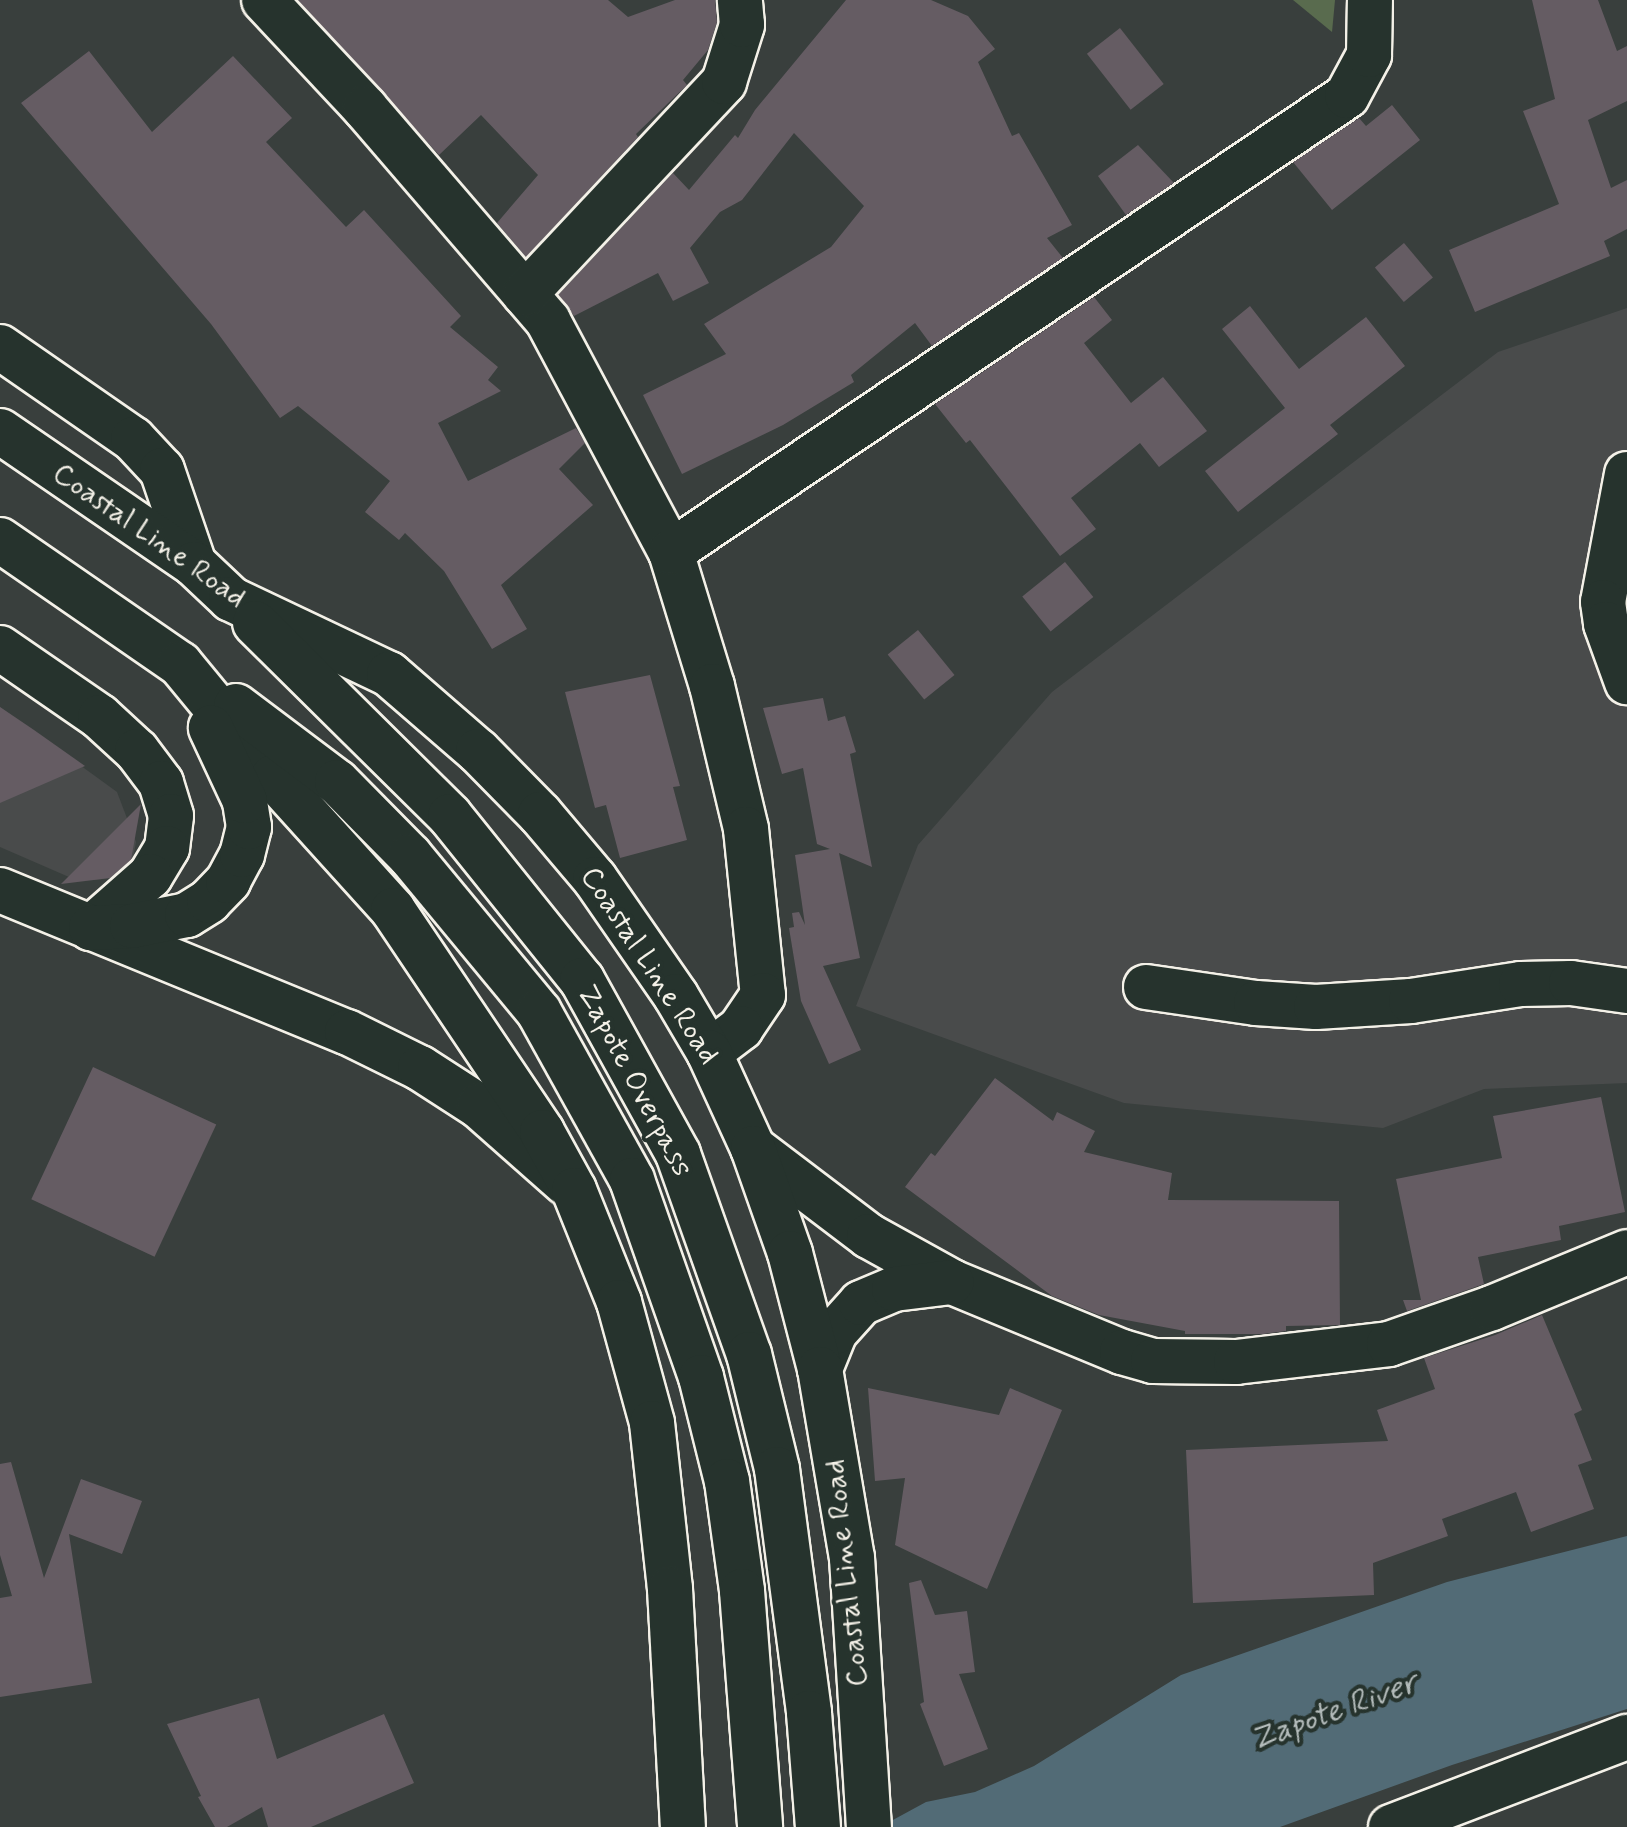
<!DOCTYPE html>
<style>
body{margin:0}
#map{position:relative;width:1627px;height:1827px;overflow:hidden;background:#393f3d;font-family:Mynerve,sans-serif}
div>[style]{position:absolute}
.built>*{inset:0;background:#494b4b}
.green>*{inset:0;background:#596b4e}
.water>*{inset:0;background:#526b76}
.building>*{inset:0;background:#655c63;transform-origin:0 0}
.roads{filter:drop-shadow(2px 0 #f4f1e8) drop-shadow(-2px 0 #f4f1e8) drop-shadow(0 2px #f4f1e8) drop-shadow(0 -2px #f4f1e8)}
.minor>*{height:44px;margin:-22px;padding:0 22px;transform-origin:22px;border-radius:22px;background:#26332d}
.major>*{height:44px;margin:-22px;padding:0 22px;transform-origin:22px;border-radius:22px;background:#26332d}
.highway>*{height:44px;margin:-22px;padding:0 22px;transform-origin:22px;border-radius:22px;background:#26332d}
span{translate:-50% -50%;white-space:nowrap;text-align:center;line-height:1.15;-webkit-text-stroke:8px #26332d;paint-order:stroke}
.street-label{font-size:30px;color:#f4f1e8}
.water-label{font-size:32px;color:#b3bbba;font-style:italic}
</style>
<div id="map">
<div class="built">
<i style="clip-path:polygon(1627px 308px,1627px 1083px,1484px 1089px,1383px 1128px,1124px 1103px,856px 1006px,918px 845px,1052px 692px,1498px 352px)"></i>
<i style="clip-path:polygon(0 707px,117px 792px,136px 842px,132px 864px,118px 877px,95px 880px,69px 877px,0 847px)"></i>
</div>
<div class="green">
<i style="clip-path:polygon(1293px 0,1335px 0,1332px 32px)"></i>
</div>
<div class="water">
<i style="clip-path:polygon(1627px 1536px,1627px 1709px,1452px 1765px,1280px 1827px,880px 1827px,926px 1802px,975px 1792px,1034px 1766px,1181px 1675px,1447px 1582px)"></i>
</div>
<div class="building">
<i style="clip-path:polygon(298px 0,608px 0,628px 17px,675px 0,715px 0,717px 22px,708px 50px,683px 80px,687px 85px,636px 134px,638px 137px,526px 257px,497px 223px,538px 175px,481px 115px,439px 155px)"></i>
<i style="clip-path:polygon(846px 0,931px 0,968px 16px,995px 49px,978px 62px,1012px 136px,1019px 133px,1072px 225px,1047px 238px,1063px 258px,932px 346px,915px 323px,851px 375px,854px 382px,783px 425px,682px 474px,643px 395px,726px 354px,704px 324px,831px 247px,864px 206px,794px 133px,742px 200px,720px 212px,690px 248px,709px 283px,673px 301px,658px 273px,574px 316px,558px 295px,673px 173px,689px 190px,735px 135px,738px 138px,755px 110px)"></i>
<i style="clip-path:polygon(1532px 0,1598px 0,1617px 51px,1627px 46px,1627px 101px,1588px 120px,1611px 188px,1627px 180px,1627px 229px,1604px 241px,1610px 256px,1475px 312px,1449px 250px,1559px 204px,1523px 111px,1555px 99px)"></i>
<i style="left:1120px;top:28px;width:71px;height:42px;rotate:52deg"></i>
<i style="clip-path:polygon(89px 51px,152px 132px,233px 56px,292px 118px,266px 142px,346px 227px,364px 210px,461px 316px,450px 327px,498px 367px,488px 380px,501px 391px,438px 423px,468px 481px,576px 428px,585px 443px,559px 469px,593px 505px,501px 585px,527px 629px,492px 649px,444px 571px,405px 533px,399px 540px,365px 512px,390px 481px,298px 406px,280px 418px,211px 324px,21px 103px)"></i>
<i style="clip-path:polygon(1392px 105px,1420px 140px,1332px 210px,1293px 162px,1359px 118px,1366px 126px)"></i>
<i style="clip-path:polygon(1138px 145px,1174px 183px,1126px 215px,1098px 176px)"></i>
<i style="left:1404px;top:243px;width:45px;height:38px;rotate:50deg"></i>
<i style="clip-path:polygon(1094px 297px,1112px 320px,1084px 343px,1131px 403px,1163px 377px,1207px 431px,1159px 467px,1140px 443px,1071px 498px,1096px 529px,1060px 556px,970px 440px,966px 443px,935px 404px)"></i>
<i style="clip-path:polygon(1250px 306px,1299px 369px,1366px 317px,1405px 366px,1330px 425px,1338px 434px,1238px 512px,1205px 471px,1285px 408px,1222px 329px)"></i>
<i style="left:1065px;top:562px;width:45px;height:55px;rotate:51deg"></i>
<i style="left:918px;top:630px;width:58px;height:39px;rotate:51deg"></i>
<i style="clip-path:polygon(650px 675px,680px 786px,673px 787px,687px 840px,620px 858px,606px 805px,595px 808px,565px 692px)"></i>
<i style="clip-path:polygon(823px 698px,828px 721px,845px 716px,856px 752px,850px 754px,872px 867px,839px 853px,860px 958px,823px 966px,861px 1050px,829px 1064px,801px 1001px,789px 928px,794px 927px,792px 913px,799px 912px,805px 925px,795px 855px,830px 849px,817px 844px,803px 768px,782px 774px,763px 708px)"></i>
<i style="clip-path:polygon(0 707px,34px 730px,85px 766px,0 803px)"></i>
<i style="clip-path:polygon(141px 804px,131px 860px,110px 878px,61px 884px)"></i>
<i style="left:93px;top:1067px;width:136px;height:146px;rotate:25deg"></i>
<i style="clip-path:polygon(995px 1078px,1053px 1121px,1057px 1112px,1095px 1131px,1084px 1152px,1172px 1173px,1168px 1200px,1339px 1201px,1340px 1325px,1286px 1326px,1286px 1331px,1263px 1334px,1185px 1334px,1185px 1331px,1099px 1315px,1052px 1296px,905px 1187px,931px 1153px,935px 1156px)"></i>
<i style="clip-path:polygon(1601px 1097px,1625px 1212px,1559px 1226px,1561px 1240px,1478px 1257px,1484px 1284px,1407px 1311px,1403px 1300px,1421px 1300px,1396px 1179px,1502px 1158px,1493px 1116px)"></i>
<i style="clip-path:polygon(1542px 1315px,1582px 1410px,1574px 1414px,1592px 1460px,1578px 1465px,1594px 1509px,1531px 1532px,1516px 1492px,1442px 1519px,1448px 1536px,1373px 1563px,1374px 1595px,1193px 1603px,1186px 1450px,1388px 1441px,1377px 1410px,1435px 1389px,1424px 1358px,1495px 1335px)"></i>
<i style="clip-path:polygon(868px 1388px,999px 1415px,1010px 1388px,1062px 1410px,987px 1589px,895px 1545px,905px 1478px,875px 1481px)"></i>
<i style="clip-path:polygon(11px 1462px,44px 1578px,81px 1479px,142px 1501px,122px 1554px,69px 1534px,92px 1683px,0 1697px,0 1598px,12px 1596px,0 1555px,0 1464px)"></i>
<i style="clip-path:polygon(921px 1580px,935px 1615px,967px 1611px,975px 1672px,959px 1674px,988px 1749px,944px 1766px,920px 1704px,924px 1702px,909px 1583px)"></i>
<i style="clip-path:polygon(259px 1698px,277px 1759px,384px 1714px,414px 1783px,311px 1827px,268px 1827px,262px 1807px,227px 1827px,215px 1827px,198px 1797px,201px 1796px,167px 1724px)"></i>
</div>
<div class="roads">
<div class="minor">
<i style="left:264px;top:0;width:148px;rotate:46.9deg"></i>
<i style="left:365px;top:108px;width:281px;rotate:49.3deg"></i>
<i style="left:548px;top:321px;width:262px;rotate:62deg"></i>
<i style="left:671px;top:552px;width:140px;rotate:73deg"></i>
<i style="left:712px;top:686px;width:147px;rotate:76.6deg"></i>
<i style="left:746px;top:829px;width:167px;rotate:84.2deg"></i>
<i style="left:763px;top:995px;width:40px;rotate:124deg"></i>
<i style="left:741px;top:1028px;width:40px;rotate:143deg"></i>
<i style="left:525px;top:294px;width:291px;rotate:-46.8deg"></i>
<i style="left:724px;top:82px;width:60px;rotate:-72.5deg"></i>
<i style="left:742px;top:25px;width:25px;rotate:-95deg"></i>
<i style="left:0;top:347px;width:162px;rotate:34.7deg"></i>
<i style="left:133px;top:439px;width:42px;rotate:46.9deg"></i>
<i style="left:162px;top:470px;width:99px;rotate:71.2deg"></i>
<i style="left:1627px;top:474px;width:130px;rotate:100.6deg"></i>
<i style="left:1603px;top:602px;width:22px;rotate:82deg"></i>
<i style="left:1606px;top:624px;width:62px;rotate:70.1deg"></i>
<i style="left:671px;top:552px;width:815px;rotate:-34deg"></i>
<i style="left:1347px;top:96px;width:47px;rotate:-61.8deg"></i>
<i style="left:1369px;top:55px;width:55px;rotate:-89deg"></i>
<i style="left:0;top:648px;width:121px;rotate:34.6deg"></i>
<i style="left:100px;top:717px;width:50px;rotate:42.6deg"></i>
<i style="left:137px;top:751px;width:40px;rotate:53deg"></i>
<i style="left:161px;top:783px;width:34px;rotate:73deg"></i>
<i style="left:171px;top:816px;width:32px;rotate:97deg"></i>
<i style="left:167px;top:848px;width:33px;rotate:121deg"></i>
<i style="left:150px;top:876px;width:79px;rotate:138.6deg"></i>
<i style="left:1146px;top:987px;width:111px;rotate:8.3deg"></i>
<i style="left:1256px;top:1003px;width:60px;rotate:3.8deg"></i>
<i style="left:1316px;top:1007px;width:95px;rotate:-3.6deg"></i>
<i style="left:1411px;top:1001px;width:111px;rotate:-8.8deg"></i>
<i style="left:1521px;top:984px;width:50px;rotate:-1.1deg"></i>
<i style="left:1571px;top:983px;width:57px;rotate:8.1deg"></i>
<i style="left:753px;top:1148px;width:146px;rotate:37.2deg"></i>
<i style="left:869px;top:1236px;width:95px;rotate:29deg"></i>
<i style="left:952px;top:1282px;width:184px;rotate:22.4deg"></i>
<i style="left:1122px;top:1352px;width:32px;rotate:16deg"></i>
<i style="left:1153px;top:1361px;width:83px;rotate:0.7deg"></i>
<i style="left:1236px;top:1362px;width:154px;rotate:-6.7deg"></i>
<i style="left:1389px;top:1344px;width:109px;rotate:-19.3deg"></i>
<i style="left:1492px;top:1308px;width:146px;rotate:-22.5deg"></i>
<i style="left:820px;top:1369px;width:40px;rotate:-68deg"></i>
<i style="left:835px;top:1332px;width:39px;rotate:-48deg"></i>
<i style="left:861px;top:1303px;width:36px;rotate:-23deg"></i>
<i style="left:894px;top:1289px;width:58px;rotate:-6.9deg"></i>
<i style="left:1391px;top:1827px;width:253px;rotate:-20.9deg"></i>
</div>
<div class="major">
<i style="left:0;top:890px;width:375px;rotate:22.3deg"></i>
<i style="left:347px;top:1032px;width:81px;rotate:26.3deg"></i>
<i style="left:420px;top:1068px;width:70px;rotate:32.8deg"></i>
<i style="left:479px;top:1106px;width:116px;rotate:41.5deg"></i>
</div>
<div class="highway">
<i style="left:0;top:431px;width:235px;rotate:34.4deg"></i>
<i style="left:194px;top:564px;width:51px;rotate:43.4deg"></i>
<i style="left:231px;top:599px;width:175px;rotate:25.4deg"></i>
<i style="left:389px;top:674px;width:118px;rotate:40.9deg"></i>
<i style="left:478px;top:751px;width:88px;rotate:45.5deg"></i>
<i style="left:540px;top:814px;width:85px;rotate:49.8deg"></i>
<i style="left:595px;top:879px;width:142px;rotate:55.3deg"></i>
<i style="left:676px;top:996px;width:65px;rotate:59.5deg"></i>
<i style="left:709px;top:1052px;width:106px;rotate:65.4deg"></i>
<i style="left:753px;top:1148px;width:111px;rotate:70.6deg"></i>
<i style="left:790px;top:1253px;width:120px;rotate:75.5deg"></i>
<i style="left:820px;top:1369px;width:192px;rotate:80.4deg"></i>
<i style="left:852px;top:1558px;width:270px;rotate:86.4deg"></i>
<i style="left:0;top:540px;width:219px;rotate:34.6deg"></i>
<i style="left:180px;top:664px;width:146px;rotate:50.5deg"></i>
<i style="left:273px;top:777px;width:179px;rotate:47.9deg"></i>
<i style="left:393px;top:910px;width:267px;rotate:56.1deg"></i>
<i style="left:542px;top:1132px;width:66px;rotate:61.1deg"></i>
<i style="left:574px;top:1190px;width:121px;rotate:68.1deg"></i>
<i style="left:619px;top:1302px;width:125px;rotate:74.7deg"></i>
<i style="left:652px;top:1423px;width:167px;rotate:83.8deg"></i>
<i style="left:670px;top:1589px;width:238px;rotate:86.9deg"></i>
<i style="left:255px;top:623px;width:274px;rotate:44.7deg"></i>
<i style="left:450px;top:816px;width:211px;rotate:51.2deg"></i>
<i style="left:582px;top:980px;width:199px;rotate:61.1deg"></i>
<i style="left:678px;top:1154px;width:212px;rotate:70.5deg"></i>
<i style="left:749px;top:1354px;width:118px;rotate:76.3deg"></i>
<i style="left:777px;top:1469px;width:246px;rotate:82.5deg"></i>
<i style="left:809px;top:1713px;width:114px;rotate:85.5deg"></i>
<i style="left:236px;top:706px;width:126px;rotate:37deg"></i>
<i style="left:337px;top:782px;width:104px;rotate:45.4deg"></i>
<i style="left:410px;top:856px;width:202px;rotate:50.4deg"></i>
<i style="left:539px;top:1012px;width:192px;rotate:61deg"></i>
<i style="left:632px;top:1180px;width:209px;rotate:70.7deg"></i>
<i style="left:701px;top:1377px;width:107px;rotate:76deg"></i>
<i style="left:727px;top:1481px;width:111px;rotate:82.2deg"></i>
<i style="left:742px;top:1591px;width:237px;rotate:85.6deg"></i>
<i style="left:91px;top:928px;width:41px;rotate:-2.8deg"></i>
<i style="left:132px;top:926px;width:56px;rotate:-11.3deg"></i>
<i style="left:187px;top:915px;width:26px;rotate:-32deg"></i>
<i style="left:209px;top:901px;width:28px;rotate:-46deg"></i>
<i style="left:228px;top:881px;width:30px;rotate:-62deg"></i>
<i style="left:242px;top:855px;width:29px;rotate:-76deg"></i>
<i style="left:249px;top:827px;width:26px;rotate:-99deg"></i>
<i style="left:245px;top:801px;width:81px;rotate:-115deg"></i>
</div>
</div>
<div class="street-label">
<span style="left:149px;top:536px;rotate:35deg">Coastal Line Road</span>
<span style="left:649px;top:966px;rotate:57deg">Coastal Line Road</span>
<span style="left:634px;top:1081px;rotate:62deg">Zapote Overpass</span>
<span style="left:847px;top:1573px;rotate:-96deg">Coastal Line Road</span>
</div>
<div class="water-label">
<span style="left:1334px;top:1712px;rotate:-20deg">Zapote River</span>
</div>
</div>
